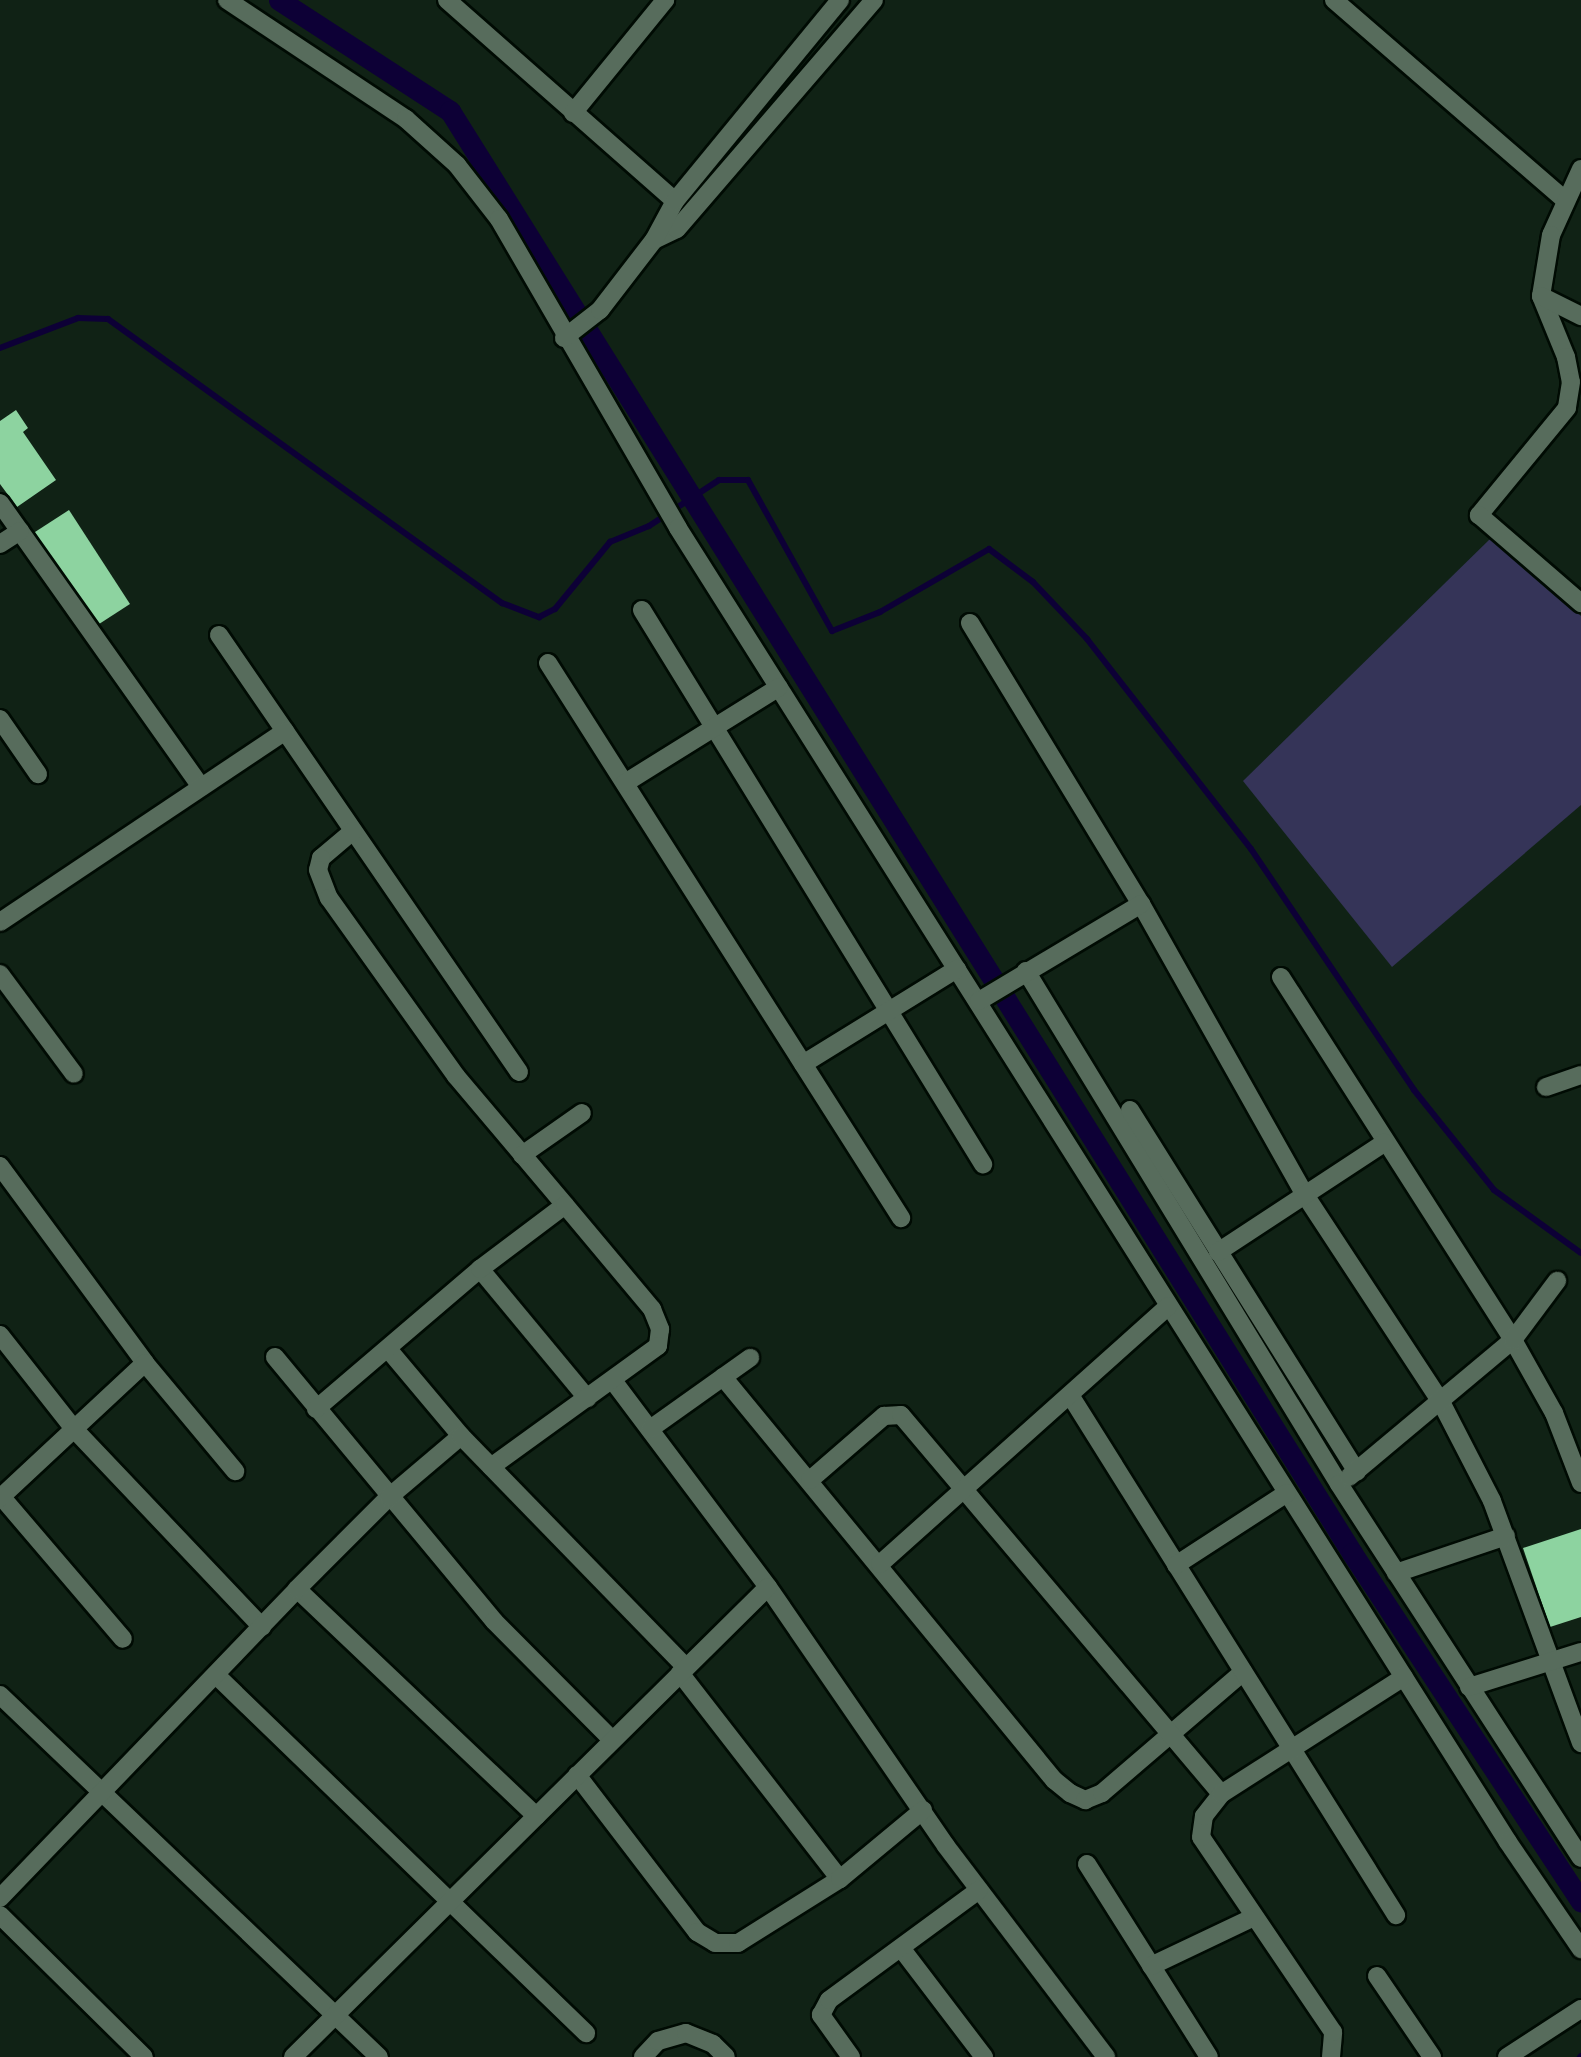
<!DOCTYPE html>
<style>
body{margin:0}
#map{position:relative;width:1581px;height:2057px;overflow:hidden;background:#102215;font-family:"Fira Sans",sans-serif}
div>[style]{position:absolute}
.green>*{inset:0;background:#353458}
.stream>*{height:6px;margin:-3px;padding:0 3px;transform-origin:3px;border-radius:3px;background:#0d0036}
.canal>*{height:21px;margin:-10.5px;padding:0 10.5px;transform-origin:10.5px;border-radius:10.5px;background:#0d0036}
.building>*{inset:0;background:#8dd3a0;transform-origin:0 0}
.roads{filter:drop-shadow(2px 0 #000b03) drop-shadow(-2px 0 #000b03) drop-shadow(0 2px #000b03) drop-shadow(0 -2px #000b03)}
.street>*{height:18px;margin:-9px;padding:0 9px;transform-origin:9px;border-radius:9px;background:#576c5c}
span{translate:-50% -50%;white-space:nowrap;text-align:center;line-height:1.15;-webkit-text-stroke:7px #102215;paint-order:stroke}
</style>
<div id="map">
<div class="green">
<i style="clip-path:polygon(1491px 538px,1581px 616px,1581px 805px,1392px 967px,1243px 781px)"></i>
</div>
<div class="stream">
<i style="left:0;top:348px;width:84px;rotate:-21deg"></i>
<i style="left:78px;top:318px;width:30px;rotate:2deg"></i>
<i style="left:108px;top:319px;width:486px;rotate:35.8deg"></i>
<i style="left:502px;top:603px;width:40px;rotate:21deg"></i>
<i style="left:539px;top:617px;width:18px;rotate:-27deg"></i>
<i style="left:555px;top:609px;width:87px;rotate:-50.6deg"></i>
<i style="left:610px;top:542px;width:42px;rotate:-22.3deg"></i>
<i style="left:649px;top:526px;width:84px;rotate:-33.3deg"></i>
<i style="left:719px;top:480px;width:29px"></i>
<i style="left:748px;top:480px;width:173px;rotate:60.9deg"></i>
<i style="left:832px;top:631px;width:52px;rotate:-21.6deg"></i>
<i style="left:880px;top:612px;width:126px;rotate:-30deg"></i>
<i style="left:989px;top:549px;width:55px;rotate:36.9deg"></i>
<i style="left:1033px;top:582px;width:79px;rotate:46.5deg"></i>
<i style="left:1087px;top:639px;width:266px;rotate:52deg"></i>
<i style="left:1251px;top:849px;width:291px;rotate:55.9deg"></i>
<i style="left:1414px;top:1090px;width:128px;rotate:51.3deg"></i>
<i style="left:1494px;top:1190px;width:107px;rotate:35.9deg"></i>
<i style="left:1580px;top:2057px;width:1px;rotate:-45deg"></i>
</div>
<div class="canal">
<i style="left:279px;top:0;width:204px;rotate:33deg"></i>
<i style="left:450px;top:111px;width:1701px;rotate:57.97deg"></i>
<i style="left:1352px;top:1553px;width:417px;rotate:56.7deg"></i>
</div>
<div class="building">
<i style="clip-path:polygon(16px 410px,28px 428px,23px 432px,56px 480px,17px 507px,0 484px,0 421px)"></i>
<i style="left:69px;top:510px;width:112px;height:41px;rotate:57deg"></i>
<i style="clip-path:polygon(1581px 1529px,1581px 1617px,1550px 1627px,1523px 1548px)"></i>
</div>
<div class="roads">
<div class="street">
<i style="left:227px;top:0;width:215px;rotate:33.6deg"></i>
<i style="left:406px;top:119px;width:69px;rotate:42deg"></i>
<i style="left:457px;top:165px;width:68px;rotate:52.1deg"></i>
<i style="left:499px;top:219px;width:357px;rotate:59.9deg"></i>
<i style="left:678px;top:528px;width:1554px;rotate:57.72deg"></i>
<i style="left:1508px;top:1842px;width:130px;rotate:55.7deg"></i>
<i style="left:447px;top:0;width:304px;rotate:41.4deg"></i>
<i style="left:1334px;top:0;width:304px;rotate:40.9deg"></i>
<i style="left:573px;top:113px;width:146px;rotate:-50.8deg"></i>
<i style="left:1581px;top:169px;width:72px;rotate:114.4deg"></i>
<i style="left:1551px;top:235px;width:62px;rotate:99.3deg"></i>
<i style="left:1541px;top:296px;width:66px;rotate:67.7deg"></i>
<i style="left:1566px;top:357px;width:25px;rotate:79deg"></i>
<i style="left:1571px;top:382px;width:26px;rotate:99deg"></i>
<i style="left:1567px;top:408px;width:139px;rotate:129.4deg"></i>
<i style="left:1479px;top:515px;width:135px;rotate:40.8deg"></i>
<i style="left:654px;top:240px;width:25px;rotate:-26deg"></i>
<i style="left:677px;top:229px;width:302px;rotate:-49.3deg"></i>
<i style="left:1541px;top:296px;width:45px;rotate:26.6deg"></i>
<i style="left:564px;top:338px;width:46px;rotate:-37.9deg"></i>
<i style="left:600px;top:310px;width:88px;rotate:-52.4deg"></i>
<i style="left:654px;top:240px;width:44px;rotate:-61.7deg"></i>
<i style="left:675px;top:201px;width:260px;rotate:-50.6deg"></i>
<i style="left:0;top:503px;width:348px;rotate:54.7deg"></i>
<i style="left:0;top:544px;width:24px;rotate:-33deg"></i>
<i style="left:642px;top:610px;width:651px;rotate:58.39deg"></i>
<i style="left:970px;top:623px;width:329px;rotate:58.7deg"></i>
<i style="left:1141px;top:904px;width:334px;rotate:60.6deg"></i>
<i style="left:1305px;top:1195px;width:248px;rotate:56.7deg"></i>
<i style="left:1441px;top:1402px;width:111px;rotate:62.7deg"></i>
<i style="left:1492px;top:1501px;width:258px;rotate:69.8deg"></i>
<i style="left:219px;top:635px;width:530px;rotate:55.53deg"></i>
<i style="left:548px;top:663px;width:658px;rotate:57.54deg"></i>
<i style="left:0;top:719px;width:67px;rotate:55.4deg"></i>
<i style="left:625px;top:783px;width:181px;rotate:-31.9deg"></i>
<i style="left:353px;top:831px;width:42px;rotate:139.8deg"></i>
<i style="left:321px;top:858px;width:12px;rotate:104deg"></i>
<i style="left:318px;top:870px;width:30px;rotate:69deg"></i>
<i style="left:329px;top:898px;width:219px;rotate:54.5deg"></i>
<i style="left:456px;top:1076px;width:169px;rotate:49.8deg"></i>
<i style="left:0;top:922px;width:343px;rotate:-33.8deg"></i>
<i style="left:1026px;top:971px;width:601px;rotate:58.61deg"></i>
<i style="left:1339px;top:1484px;width:445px;rotate:57.1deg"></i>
<i style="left:0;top:974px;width:124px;rotate:53.5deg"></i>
<i style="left:1281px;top:977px;width:431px;rotate:57.4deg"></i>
<i style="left:1513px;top:1340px;width:84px;rotate:60.7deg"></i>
<i style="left:1554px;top:1413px;width:75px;rotate:68.9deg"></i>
<i style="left:979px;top:1001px;width:189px;rotate:-30.9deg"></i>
<i style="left:803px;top:1064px;width:181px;rotate:-31.7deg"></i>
<i style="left:1546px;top:1087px;width:37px;rotate:-19deg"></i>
<i style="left:1130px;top:1110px;width:427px;rotate:57.9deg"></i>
<i style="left:522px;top:1155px;width:73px;rotate:-35deg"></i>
<i style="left:0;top:1166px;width:245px;rotate:53.6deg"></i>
<i style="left:1218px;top:1252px;width:199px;rotate:-33.3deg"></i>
<i style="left:480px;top:1269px;width:168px;rotate:50.3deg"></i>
<i style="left:0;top:1335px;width:120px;rotate:51.8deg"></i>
<i style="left:74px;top:1429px;width:273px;rotate:46.5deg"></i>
<i style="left:388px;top:1349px;width:114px;rotate:50deg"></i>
<i style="left:275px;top:1357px;width:343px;rotate:50.3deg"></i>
<i style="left:494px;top:1621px;width:168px;rotate:45.2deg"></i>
<i style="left:723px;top:1377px;width:522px;rotate:50.6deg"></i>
<i style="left:1054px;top:1780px;width:21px;rotate:39deg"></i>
<i style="left:1070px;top:1793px;width:17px;rotate:25deg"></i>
<i style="left:1085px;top:1800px;width:18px;rotate:-22deg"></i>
<i style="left:1102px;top:1793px;width:186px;rotate:-40.6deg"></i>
<i style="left:614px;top:1382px;width:256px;rotate:53.1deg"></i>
<i style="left:768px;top:1587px;width:314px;rotate:55.5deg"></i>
<i style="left:946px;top:1846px;width:265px;rotate:52.8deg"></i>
<i style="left:1070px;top:1395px;width:614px;rotate:57.92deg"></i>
<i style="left:316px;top:1409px;width:216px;rotate:-40.5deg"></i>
<i style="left:480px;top:1269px;width:106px;rotate:-37deg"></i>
<i style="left:565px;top:1205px;width:136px;rotate:50.1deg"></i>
<i style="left:652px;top:1309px;width:22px;rotate:68deg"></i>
<i style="left:660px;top:1329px;width:17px;rotate:97deg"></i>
<i style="left:658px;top:1346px;width:206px;rotate:144.1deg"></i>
<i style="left:650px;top:1429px;width:123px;rotate:-35.4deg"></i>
<i style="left:1349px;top:1477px;width:214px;rotate:-39.9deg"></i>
<i style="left:1513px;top:1340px;width:74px;rotate:-53.3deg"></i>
<i style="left:810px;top:1480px;width:98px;rotate:-40.9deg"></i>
<i style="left:884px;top:1416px;width:17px;rotate:-3deg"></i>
<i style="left:901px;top:1415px;width:496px;rotate:49.8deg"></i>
<i style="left:0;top:1495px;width:189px;rotate:49.5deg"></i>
<i style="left:0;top:1498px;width:198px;rotate:-43deg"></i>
<i style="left:145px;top:1363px;width:141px;rotate:50.2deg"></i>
<i style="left:880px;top:1564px;width:387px;rotate:-41.8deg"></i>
<i style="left:1176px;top:1565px;width:132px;rotate:-33deg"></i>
<i style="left:1396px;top:1573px;width:116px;rotate:-18.6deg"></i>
<i style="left:297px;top:1589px;width:330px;rotate:43.5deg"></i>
<i style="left:680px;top:1673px;width:261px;rotate:52.2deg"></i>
<i style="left:216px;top:1675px;width:515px;rotate:44.06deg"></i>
<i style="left:1469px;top:1687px;width:117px;rotate:-17.4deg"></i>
<i style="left:0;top:1695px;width:524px;rotate:43.69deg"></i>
<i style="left:577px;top:1775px;width:198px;rotate:52.6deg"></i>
<i style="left:697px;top:1932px;width:21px;rotate:31deg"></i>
<i style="left:715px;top:1943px;width:23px"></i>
<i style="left:738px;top:1943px;width:120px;rotate:-32.1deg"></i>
<i style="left:840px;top:1879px;width:108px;rotate:-39.7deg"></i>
<i style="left:1087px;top:1864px;width:228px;rotate:57.7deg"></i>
<i style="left:0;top:1898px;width:429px;rotate:-46.1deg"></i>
<i style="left:297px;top:1589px;width:130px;rotate:-45deg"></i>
<i style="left:389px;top:1497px;width:94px;rotate:-40.3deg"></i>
<i style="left:461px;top:1436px;width:322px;rotate:45.8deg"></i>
<i style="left:0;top:1915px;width:202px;rotate:44.6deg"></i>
<i style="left:901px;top:1948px;width:137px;rotate:52.7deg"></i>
<i style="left:1151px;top:1966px;width:112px;rotate:-25.4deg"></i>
<i style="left:1377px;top:1976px;width:98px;rotate:55.8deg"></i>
<i style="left:293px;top:2057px;width:668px;rotate:-44.7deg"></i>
<i style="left:643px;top:2057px;width:22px;rotate:-47deg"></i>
<i style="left:658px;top:2041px;width:29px;rotate:-16deg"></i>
<i style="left:686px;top:2033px;width:29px;rotate:22deg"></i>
<i style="left:713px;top:2044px;width:18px;rotate:45deg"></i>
<i style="left:851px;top:2057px;width:52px;rotate:-125.5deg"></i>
<i style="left:821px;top:2015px;width:17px;rotate:-62deg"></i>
<i style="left:829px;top:2000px;width:186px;rotate:-36.3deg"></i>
<i style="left:1331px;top:2057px;width:25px;rotate:-85deg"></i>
<i style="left:1333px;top:2032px;width:235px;rotate:-124.1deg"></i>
<i style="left:1201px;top:1837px;width:21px;rotate:-82deg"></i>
<i style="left:1204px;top:1816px;width:28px;rotate:-52deg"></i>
<i style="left:1221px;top:1794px;width:217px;rotate:-32.6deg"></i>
<i style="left:1507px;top:2057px;width:88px;rotate:-33deg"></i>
</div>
</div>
</div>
